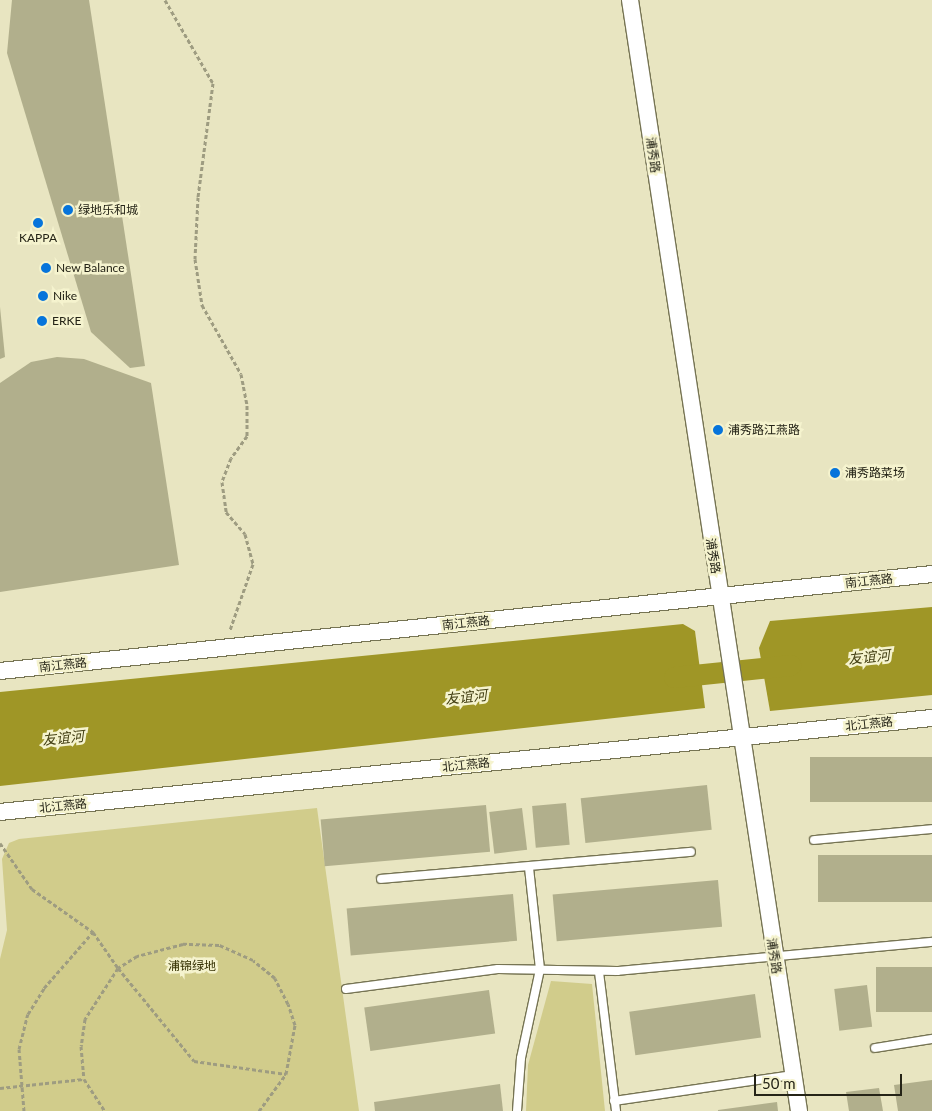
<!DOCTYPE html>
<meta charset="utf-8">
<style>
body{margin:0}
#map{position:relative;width:932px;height:1111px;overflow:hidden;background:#e8e5c1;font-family:Lato,"Noto Sans SC",sans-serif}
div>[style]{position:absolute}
.green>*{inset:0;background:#d1cc8b}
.water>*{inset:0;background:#9f9626}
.canal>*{height:21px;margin:-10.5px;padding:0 10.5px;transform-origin:10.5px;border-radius:10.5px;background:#9f9626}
.building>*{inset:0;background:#b1af8c;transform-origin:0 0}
.path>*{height:3px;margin-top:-1.5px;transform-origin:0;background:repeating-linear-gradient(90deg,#9e9c81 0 4px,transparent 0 6.5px)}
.roads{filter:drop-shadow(1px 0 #767453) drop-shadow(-1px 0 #767453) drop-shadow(0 1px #767453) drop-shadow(0 -1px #767453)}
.lane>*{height:8px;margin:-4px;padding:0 4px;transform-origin:4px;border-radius:4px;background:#fff}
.street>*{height:16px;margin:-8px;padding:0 8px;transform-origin:8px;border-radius:8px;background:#fff}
.dots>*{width:14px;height:14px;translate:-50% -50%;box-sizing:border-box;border:2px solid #f5f3ce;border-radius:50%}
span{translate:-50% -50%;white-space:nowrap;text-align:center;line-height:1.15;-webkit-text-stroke:5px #f5f3ce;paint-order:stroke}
.street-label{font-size:12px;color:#252417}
.poi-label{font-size:12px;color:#252417}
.left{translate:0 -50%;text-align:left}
.park-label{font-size:12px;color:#343002}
.water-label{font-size:14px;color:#433f13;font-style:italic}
.scale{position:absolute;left:754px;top:1074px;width:148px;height:22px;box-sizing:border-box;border:2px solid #252417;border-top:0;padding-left:6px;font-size:15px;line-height:18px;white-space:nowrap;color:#252417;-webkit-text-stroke:4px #f5f3ce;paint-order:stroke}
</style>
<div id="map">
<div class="green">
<i style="clip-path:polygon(317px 808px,359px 1111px,0 1111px,0 959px,7px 930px,2px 859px,9px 843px,19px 839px)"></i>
<i style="clip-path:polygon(551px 981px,592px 984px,605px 1111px,526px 1111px,528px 1065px)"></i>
</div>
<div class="water">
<i style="clip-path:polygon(932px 607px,932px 695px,770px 711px,759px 648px,770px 621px)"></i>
<i style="clip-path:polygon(683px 624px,695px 631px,705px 708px,0 786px,0 692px)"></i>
</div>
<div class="canal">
<i style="left:674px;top:677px;width:117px;rotate:-5.9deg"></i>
</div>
<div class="building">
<i style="clip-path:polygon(12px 0,89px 0,145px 366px,130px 368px,91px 332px,7px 53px)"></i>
<i style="clip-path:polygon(0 307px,5px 357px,0 359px)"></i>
<i style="clip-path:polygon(57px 357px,84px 359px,151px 383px,179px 565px,0 592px,0 383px,31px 362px)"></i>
<i style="left:932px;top:757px;width:45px;height:122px;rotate:90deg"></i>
<i style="left:707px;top:785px;width:45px;height:127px;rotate:84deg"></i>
<i style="left:566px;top:803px;width:42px;height:34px;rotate:85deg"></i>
<i style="left:486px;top:805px;width:47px;height:166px;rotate:85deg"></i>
<i style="left:522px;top:808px;width:42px;height:33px;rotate:83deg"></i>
<i style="left:932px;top:855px;width:47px;height:114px;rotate:90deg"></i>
<i style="left:718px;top:880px;width:47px;height:166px;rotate:85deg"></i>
<i style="left:513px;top:894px;width:47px;height:167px;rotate:85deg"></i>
<i style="left:932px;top:967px;width:45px;height:56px;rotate:90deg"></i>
<i style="left:867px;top:985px;width:42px;height:33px;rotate:83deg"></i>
<i style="left:489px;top:990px;width:44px;height:126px;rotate:82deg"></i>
<i style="left:755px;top:994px;width:44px;height:127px;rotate:82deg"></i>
<i style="clip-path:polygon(932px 1080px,932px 1111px,898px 1111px,894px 1085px)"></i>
<i style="clip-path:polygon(500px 1084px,503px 1111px,375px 1111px,374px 1102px)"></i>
<i style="clip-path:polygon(879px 1088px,883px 1111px,849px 1111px,846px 1092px)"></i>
<i style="clip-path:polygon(777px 1102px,778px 1111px,718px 1111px,718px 1110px)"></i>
</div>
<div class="path">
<i style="left:165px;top:0;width:96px;rotate:60deg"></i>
<i style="left:213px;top:83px;width:115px;rotate:97.5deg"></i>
<i style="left:198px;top:197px;width:62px;rotate:92.8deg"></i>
<i style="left:195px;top:259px;width:47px;rotate:81.3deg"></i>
<i style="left:202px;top:305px;width:79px;rotate:60.5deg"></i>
<i style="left:241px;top:374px;width:32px;rotate:79deg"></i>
<i style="left:247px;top:405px;width:31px;rotate:90deg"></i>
<i style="left:247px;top:436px;width:27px;rotate:126deg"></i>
<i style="left:231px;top:458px;width:26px;rotate:111deg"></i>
<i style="left:222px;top:482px;width:30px;rotate:82deg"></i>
<i style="left:226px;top:512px;width:29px;rotate:49deg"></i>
<i style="left:245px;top:534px;width:31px;rotate:75deg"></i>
<i style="left:253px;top:564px;width:70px;rotate:109.2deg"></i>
<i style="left:0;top:843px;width:56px;rotate:55.2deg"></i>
<i style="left:32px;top:889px;width:75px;rotate:35.2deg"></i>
<i style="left:93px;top:932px;width:44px;rotate:55.2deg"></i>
<i style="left:118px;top:968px;width:120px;rotate:50.7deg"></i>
<i style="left:194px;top:1061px;width:93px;rotate:8deg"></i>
<i style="left:286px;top:1074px;width:50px;rotate:-79.6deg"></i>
<i style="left:295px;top:1025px;width:22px;rotate:-108deg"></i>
<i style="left:288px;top:1004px;width:29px;rotate:-117deg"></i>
<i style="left:275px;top:978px;width:28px;rotate:-141deg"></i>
<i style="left:253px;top:960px;width:37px;rotate:-156deg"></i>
<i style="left:219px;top:945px;width:36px;rotate:-178deg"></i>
<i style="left:183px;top:944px;width:48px;rotate:165.4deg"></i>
<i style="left:137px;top:956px;width:22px;rotate:148deg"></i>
<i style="left:118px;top:968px;width:61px;rotate:122.9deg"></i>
<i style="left:85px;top:1019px;width:27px;rotate:98deg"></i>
<i style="left:81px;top:1046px;width:33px;rotate:85deg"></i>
<i style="left:84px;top:1079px;width:38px;rotate:57deg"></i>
<i style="left:0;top:1088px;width:84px;rotate:-6.1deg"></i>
<i style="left:24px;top:1111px;width:62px;rotate:-94.6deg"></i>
<i style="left:19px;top:1049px;width:36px;rotate:-76deg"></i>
<i style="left:28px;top:1014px;width:31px;rotate:-58deg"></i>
<i style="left:44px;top:988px;width:74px;rotate:-48.8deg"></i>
<i style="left:259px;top:1111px;width:46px;rotate:-53.9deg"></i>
</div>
<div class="roads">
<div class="lane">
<i style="left:814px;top:840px;width:119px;rotate:-5.3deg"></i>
<i style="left:381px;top:879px;width:311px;rotate:-5deg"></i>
<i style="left:599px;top:972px;width:140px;rotate:83deg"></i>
<i style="left:346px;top:989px;width:153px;rotate:-7.5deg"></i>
<i style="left:498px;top:969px;width:119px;rotate:1deg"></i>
<i style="left:617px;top:971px;width:316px;rotate:-5.3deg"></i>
<i style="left:875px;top:1048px;width:58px;rotate:-9deg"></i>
<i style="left:614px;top:1101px;width:181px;rotate:-8.3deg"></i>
<i style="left:517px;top:1111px;width:53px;rotate:-85.7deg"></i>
<i style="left:521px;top:1058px;width:91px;rotate:-77.9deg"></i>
<i style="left:540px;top:969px;width:103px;rotate:-96.2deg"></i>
</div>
<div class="street">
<i style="left:630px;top:0;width:1124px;rotate:81.35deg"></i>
<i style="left:0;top:671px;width:937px;rotate:-5.94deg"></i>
<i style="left:0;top:812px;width:937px;rotate:-5.76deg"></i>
</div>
</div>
<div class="dots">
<i style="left:68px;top:210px;background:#0674db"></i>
<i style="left:38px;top:223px;background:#0674db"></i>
<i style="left:46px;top:268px;background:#0674db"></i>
<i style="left:43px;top:296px;background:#0674db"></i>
<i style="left:42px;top:321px;background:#0674db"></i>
<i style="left:718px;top:430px;background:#0674db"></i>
<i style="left:835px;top:473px;background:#0674db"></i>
</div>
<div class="street-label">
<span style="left:653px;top:155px;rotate:82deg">浦秀路</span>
<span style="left:713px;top:556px;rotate:81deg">浦秀路</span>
<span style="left:869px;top:581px;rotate:-6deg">南江燕路</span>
<span style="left:466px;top:623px;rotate:-6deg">南江燕路</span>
<span style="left:63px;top:665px;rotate:-6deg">南江燕路</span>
<span style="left:869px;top:724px;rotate:-6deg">北江燕路</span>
<span style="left:466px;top:765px;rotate:-6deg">北江燕路</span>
<span style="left:63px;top:806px;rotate:-6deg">北江燕路</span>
<span style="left:774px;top:956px;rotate:81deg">浦秀路</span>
</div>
<div class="poi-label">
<span class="left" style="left:78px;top:210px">绿地乐和城</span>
<span style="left:38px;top:238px">KAPPA</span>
<span class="left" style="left:56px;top:268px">New Balance</span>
<span class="left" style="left:53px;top:296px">Nike</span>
<span class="left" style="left:52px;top:321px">ERKE</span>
<span class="left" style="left:728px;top:430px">浦秀路江燕路</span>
<span class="left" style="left:845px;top:473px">浦秀路菜场</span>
</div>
<div class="park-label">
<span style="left:192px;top:966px">浦锦绿地</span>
</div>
<div class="water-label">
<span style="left:869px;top:657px;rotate:-6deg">友谊河</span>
<span style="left:466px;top:697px;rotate:-6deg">友谊河</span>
<span style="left:63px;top:738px;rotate:-6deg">友谊河</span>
</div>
<div class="scale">50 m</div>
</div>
